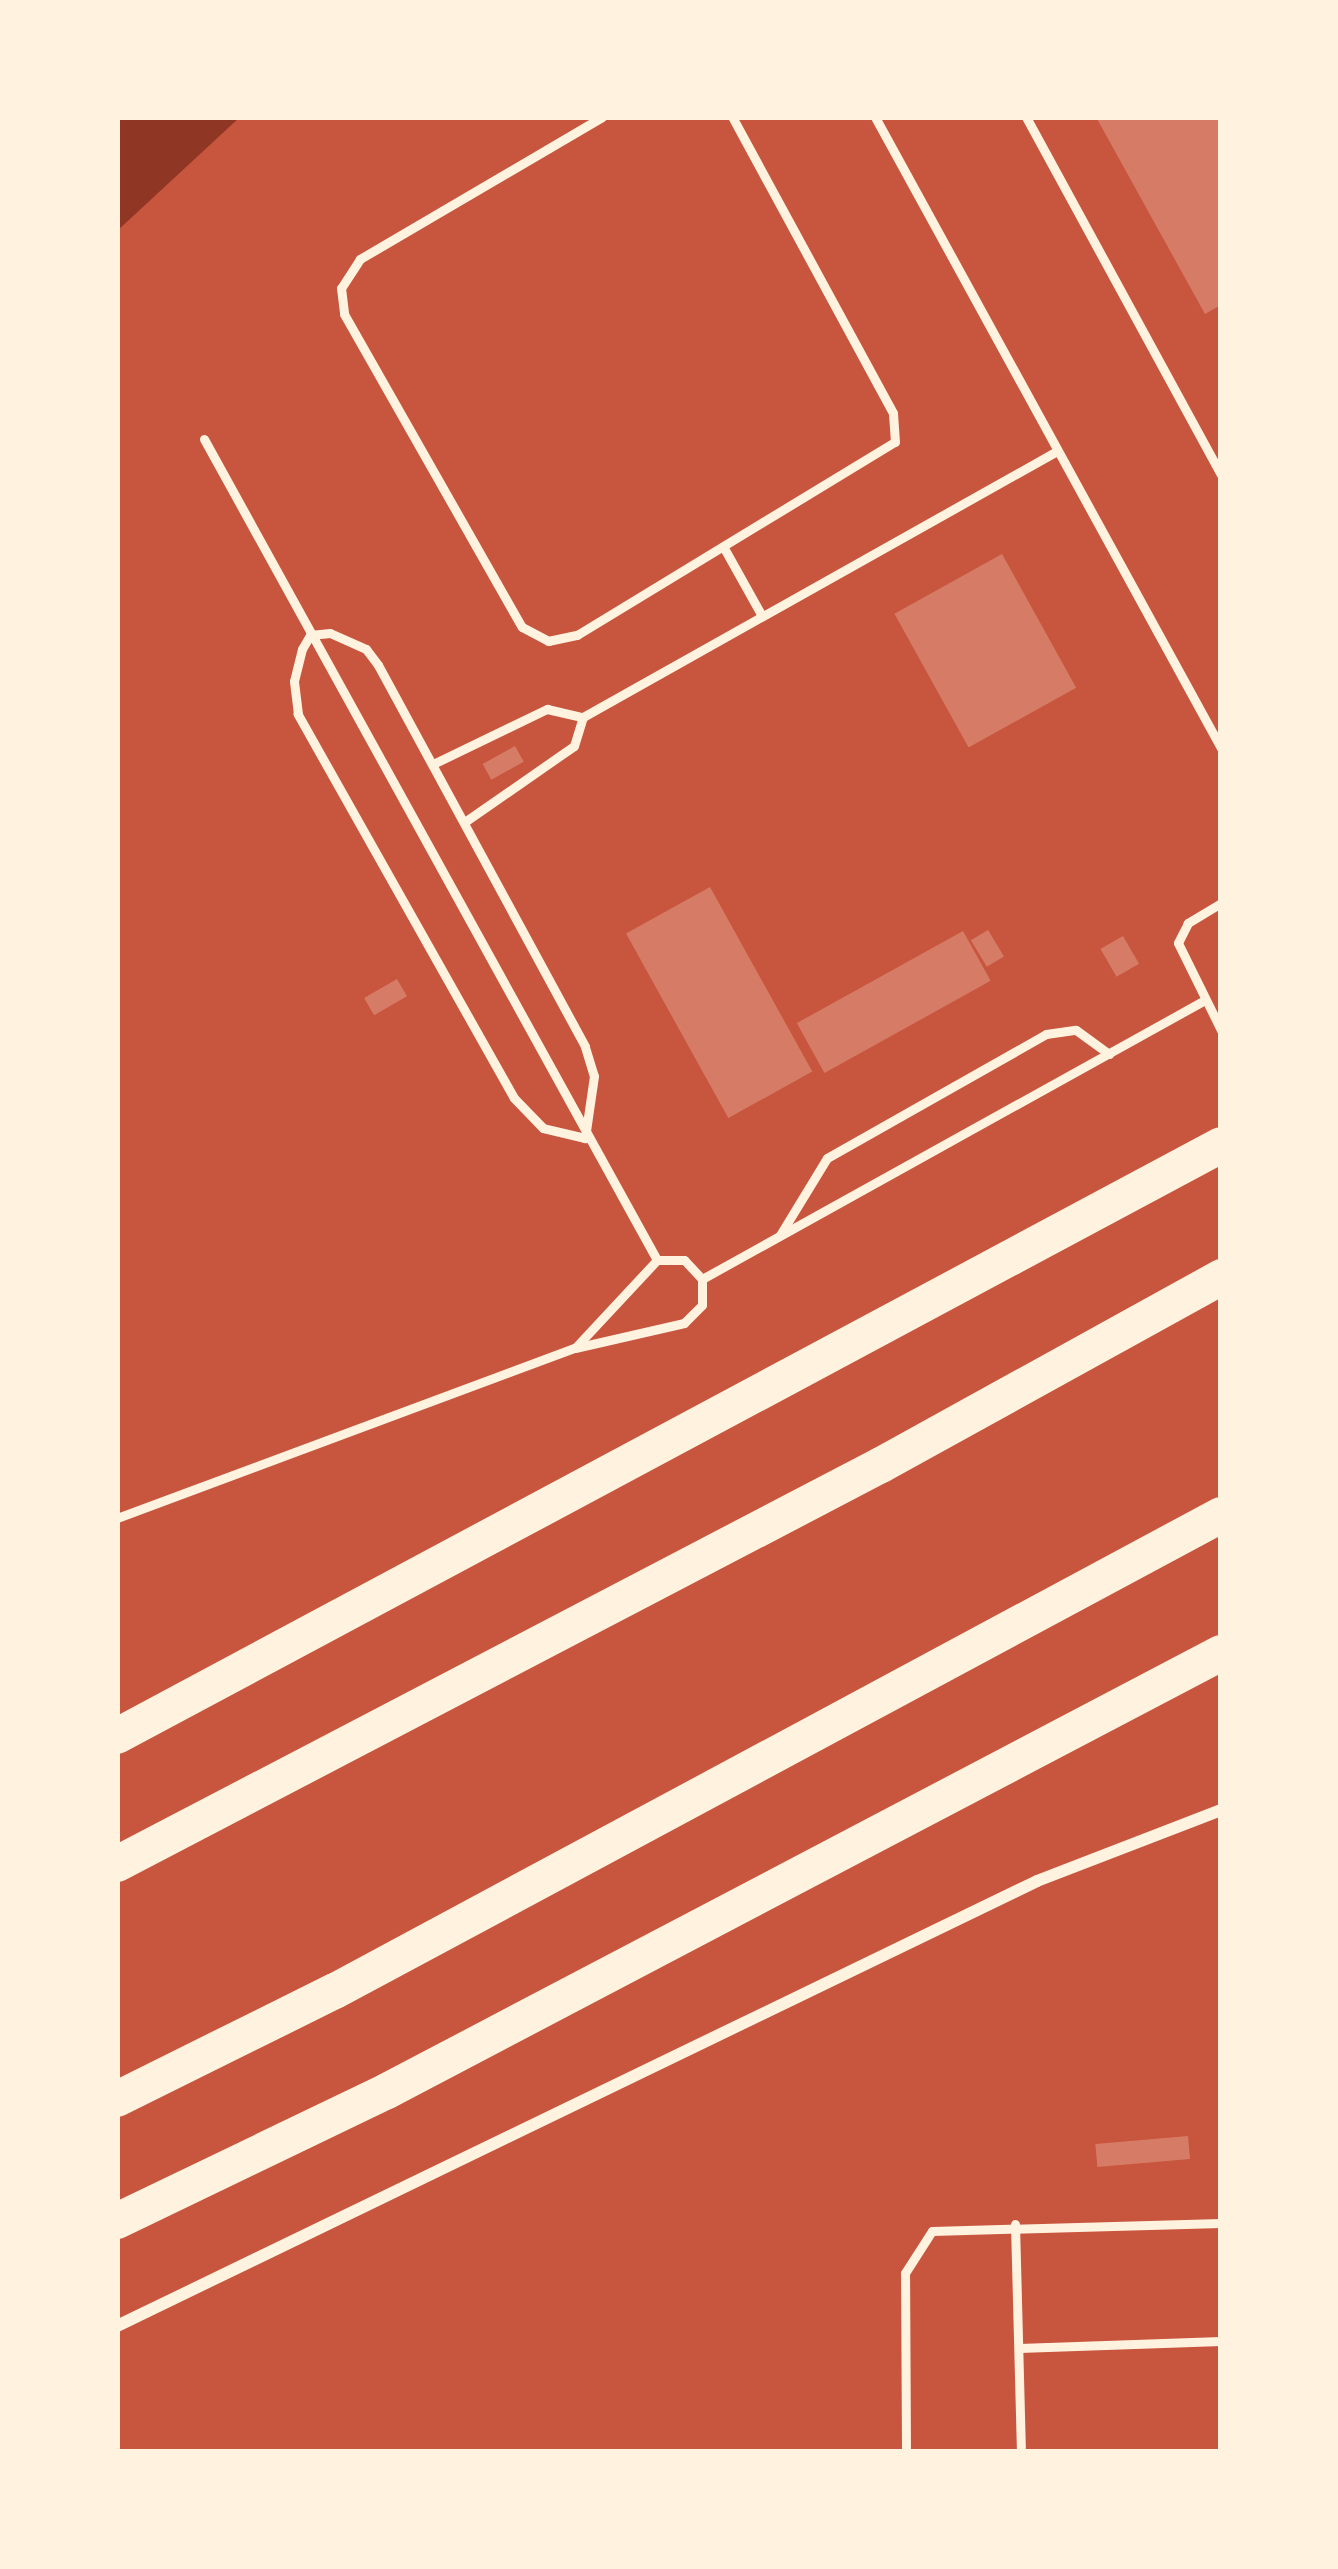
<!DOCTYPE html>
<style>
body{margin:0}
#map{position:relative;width:1338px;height:2569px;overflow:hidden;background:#c8553d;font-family:"Alegreya Sans",sans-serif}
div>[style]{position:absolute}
.water>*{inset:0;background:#8f3625}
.building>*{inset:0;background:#d67c66;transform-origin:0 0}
.service>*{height:9px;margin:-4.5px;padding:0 4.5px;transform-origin:4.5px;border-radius:4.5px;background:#fff3e0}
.minor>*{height:12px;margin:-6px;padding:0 6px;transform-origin:6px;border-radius:6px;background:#fff3e0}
.motorway>*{height:36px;margin:-18px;padding:0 18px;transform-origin:18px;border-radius:18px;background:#fff3e0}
span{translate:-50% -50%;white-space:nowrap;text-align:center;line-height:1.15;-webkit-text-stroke:12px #fff3e0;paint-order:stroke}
.frame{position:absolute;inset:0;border:120px solid #fff3e0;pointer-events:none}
</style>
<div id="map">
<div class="water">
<i style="clip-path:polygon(117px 117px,240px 117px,117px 231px)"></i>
</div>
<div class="building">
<i style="clip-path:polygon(1096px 117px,1221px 117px,1221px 305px,1205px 314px)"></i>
<i style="left:1002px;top:554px;width:153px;height:123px;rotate:61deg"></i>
<i style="left:515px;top:746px;width:18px;height:37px;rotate:61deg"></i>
<i style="left:710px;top:887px;width:211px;height:96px;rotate:61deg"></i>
<i style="left:988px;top:930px;width:31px;height:20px;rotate:59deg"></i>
<i style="left:963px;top:931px;width:57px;height:190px;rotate:61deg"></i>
<i style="left:1123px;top:936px;width:32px;height:26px;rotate:60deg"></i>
<i style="left:397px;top:979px;width:20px;height:38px;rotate:60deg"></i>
<i style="left:1188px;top:2136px;width:23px;height:93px;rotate:85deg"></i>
</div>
<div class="service">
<i style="left:602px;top:117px;width:281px;rotate:149.6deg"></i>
<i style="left:360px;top:259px;width:35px;rotate:123deg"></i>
<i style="left:341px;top:288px;width:26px;rotate:83deg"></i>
<i style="left:344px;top:314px;width:360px;rotate:60.4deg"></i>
<i style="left:522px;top:627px;width:30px;rotate:28deg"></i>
<i style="left:548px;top:641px;width:30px;rotate:-12deg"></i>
<i style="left:577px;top:635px;width:372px;rotate:-31.3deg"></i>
<i style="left:895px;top:442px;width:29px;rotate:-94deg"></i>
<i style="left:893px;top:413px;width:337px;rotate:-118.5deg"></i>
<i style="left:875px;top:117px;width:720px;rotate:61.26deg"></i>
<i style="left:1026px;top:117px;width:407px;rotate:61.4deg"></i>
<i style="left:204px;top:439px;width:938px;rotate:61.11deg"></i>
<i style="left:724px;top:548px;width:78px;rotate:60.8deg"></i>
<i style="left:330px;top:633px;width:39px;rotate:24deg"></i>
<i style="left:366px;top:649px;width:20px;rotate:53deg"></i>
<i style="left:378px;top:665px;width:434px;rotate:61.5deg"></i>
<i style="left:585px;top:1047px;width:30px;rotate:73deg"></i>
<i style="left:594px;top:1076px;width:63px;rotate:98.3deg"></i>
<i style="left:585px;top:1138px;width:43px;rotate:-166.6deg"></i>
<i style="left:543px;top:1128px;width:42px;rotate:-134deg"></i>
<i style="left:514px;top:1098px;width:441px;rotate:-119.4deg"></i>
<i style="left:298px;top:714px;width:33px;rotate:-97deg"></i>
<i style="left:294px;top:681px;width:33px;rotate:-76deg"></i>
<i style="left:302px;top:649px;width:16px;rotate:-60deg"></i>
<i style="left:310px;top:635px;width:20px;rotate:-6deg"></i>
<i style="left:433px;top:764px;width:127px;rotate:-25.8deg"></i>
<i style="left:547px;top:709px;width:37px;rotate:13deg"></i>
<i style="left:466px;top:821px;width:131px;rotate:-34.8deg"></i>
<i style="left:574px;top:746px;width:30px;rotate:-73deg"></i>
<i style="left:583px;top:717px;width:544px;rotate:-29.3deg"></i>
<i style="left:1221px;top:903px;width:39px;rotate:149deg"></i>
<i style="left:1188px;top:923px;width:22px;rotate:117deg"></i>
<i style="left:1178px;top:943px;width:97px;rotate:63.7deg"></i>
<i style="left:780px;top:1235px;width:90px;rotate:-58.6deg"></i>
<i style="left:827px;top:1158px;width:252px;rotate:-29.5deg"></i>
<i style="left:1046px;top:1034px;width:30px;rotate:-8deg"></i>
<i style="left:1076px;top:1030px;width:41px;rotate:36deg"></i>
<i style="left:702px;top:1279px;width:575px;rotate:-29.02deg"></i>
<i style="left:117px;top:1518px;width:489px;rotate:-20.4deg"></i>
<i style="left:575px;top:1348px;width:112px;rotate:-12.9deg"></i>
<i style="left:684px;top:1323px;width:25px;rotate:-45deg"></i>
<i style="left:702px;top:1305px;width:26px;rotate:-90deg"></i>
<i style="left:702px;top:1279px;width:26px;rotate:-133deg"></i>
<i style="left:684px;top:1260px;width:27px;rotate:180deg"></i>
<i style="left:657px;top:1260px;width:120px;rotate:133deg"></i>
<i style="left:1015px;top:2224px;width:228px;rotate:88.5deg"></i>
<i style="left:1019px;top:2348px;width:202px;rotate:-2deg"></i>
<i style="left:906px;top:2452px;width:179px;rotate:-90.3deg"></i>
<i style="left:905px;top:2273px;width:50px;rotate:-57.3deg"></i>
<i style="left:932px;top:2231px;width:289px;rotate:-1.6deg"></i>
</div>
<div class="minor">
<i style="left:117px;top:2326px;width:1022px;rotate:-25.81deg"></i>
<i style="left:1037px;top:1881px;width:197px;rotate:-21.1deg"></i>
</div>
<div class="motorway">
<i style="left:117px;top:1736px;width:1252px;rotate:-28.16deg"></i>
<i style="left:117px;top:1864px;width:862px;rotate:-27.58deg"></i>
<i style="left:881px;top:1465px;width:389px;rotate:-28.9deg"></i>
<i style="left:117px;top:2099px;width:243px;rotate:-26.4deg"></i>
<i style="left:335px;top:1991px;width:1006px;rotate:-28.25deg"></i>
<i style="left:117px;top:2221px;width:300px;rotate:-25.7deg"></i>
<i style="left:387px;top:2091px;width:942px;rotate:-27.71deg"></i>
</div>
<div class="frame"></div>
</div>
